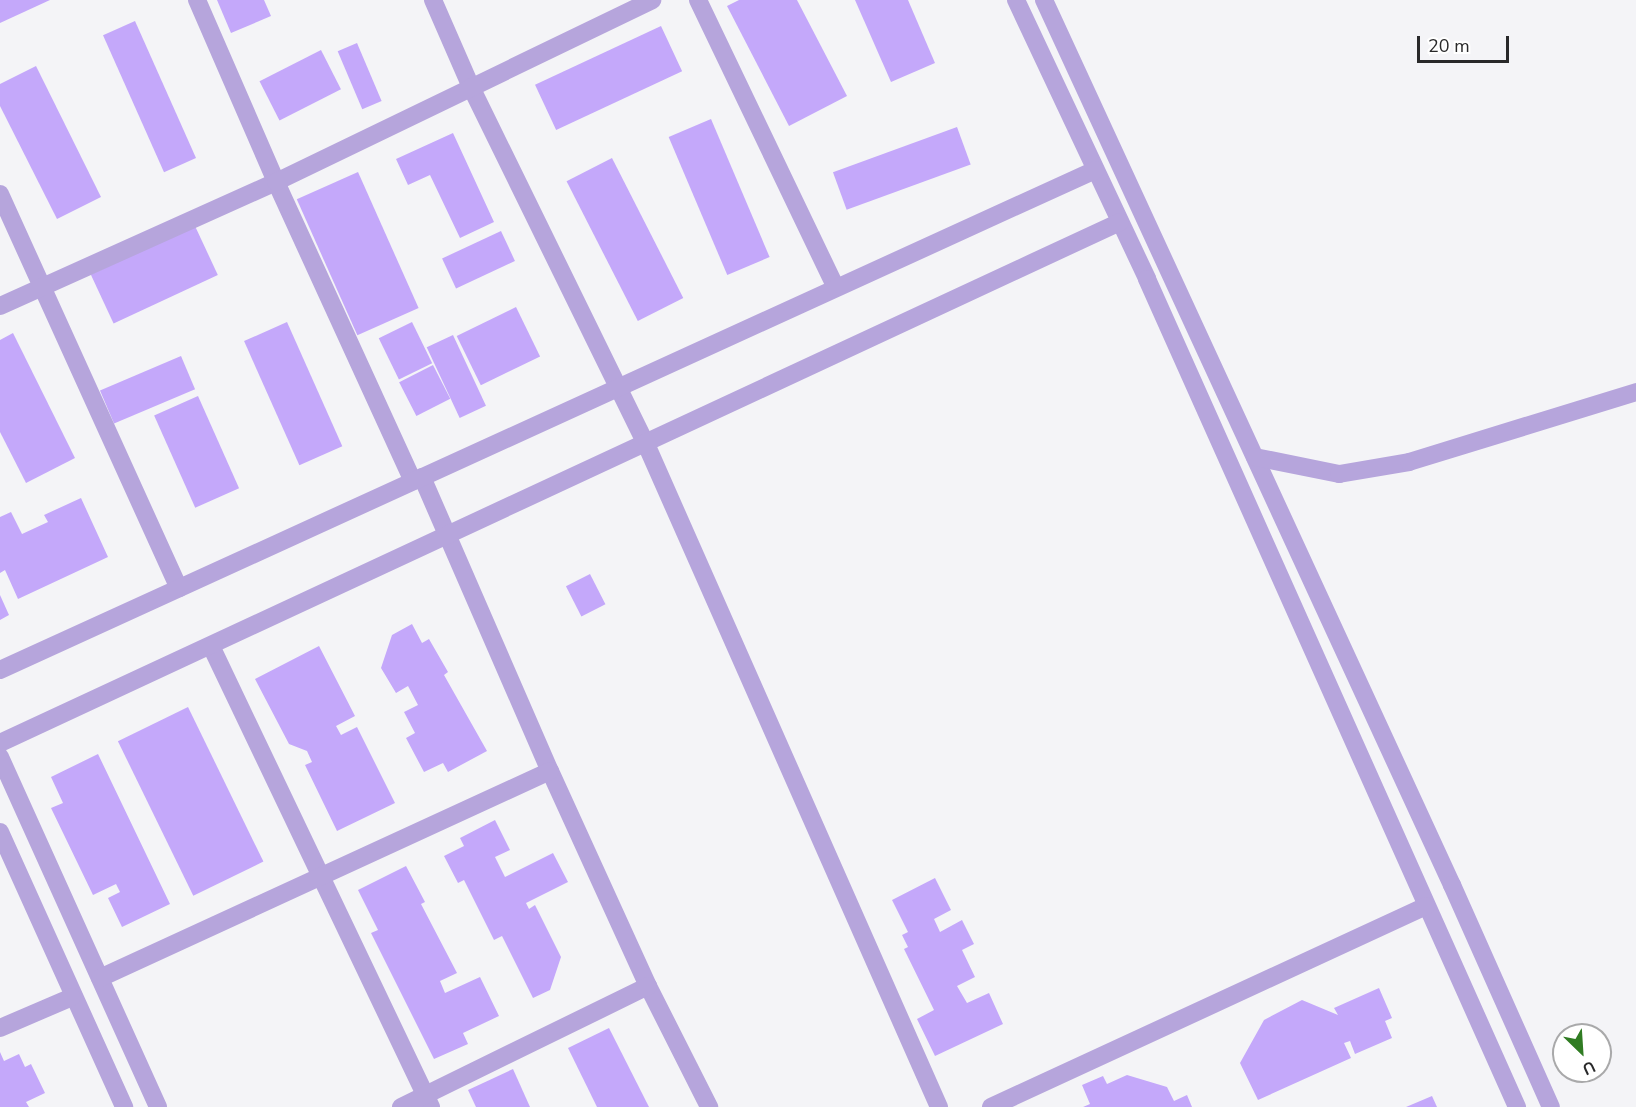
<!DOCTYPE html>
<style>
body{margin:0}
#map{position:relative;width:1636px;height:1107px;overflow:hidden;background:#f4f4f7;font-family:"Nunito Sans",sans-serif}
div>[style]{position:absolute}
.building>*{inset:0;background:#c4a8fa;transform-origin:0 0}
.minor>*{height:18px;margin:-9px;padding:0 9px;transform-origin:9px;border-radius:9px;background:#b6a5dc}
span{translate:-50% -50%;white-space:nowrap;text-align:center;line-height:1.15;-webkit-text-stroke:6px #fff;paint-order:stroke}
.north{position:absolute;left:1552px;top:1023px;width:60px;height:60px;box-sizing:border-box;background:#fff;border:2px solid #a9a9aa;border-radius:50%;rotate:155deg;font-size:16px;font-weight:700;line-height:24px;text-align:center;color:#29292a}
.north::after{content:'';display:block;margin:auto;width:21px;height:27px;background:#307c23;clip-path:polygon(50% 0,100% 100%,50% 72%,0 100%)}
.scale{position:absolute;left:1417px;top:36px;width:92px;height:27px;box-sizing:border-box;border:3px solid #29292a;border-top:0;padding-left:8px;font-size:18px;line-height:21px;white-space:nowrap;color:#29292a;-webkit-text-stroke:4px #fff;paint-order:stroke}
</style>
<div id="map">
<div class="building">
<i style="clip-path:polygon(0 0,50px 0,0 23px)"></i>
<i style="clip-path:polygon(217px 0,264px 0,271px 16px,231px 33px)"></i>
<i style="clip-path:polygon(739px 0,797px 0,847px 96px,789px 126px,727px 6px)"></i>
<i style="clip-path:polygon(855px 0,908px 0,935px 63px,891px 82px)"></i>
<i style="left:135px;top:21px;width:150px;height:35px;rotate:66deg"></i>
<i style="left:661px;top:26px;width:50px;height:139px;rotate:65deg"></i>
<i style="left:357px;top:43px;width:63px;height:21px;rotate:67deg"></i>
<i style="left:321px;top:50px;width:44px;height:69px;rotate:63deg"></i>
<i style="clip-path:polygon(36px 66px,101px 197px,57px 219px,0 106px,0 84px)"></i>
<i style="left:711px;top:119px;width:150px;height:46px;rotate:67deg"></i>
<i style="left:957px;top:127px;width:40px;height:132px;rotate:70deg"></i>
<i style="clip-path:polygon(453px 133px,494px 222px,460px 238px,430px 175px,408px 185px,396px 159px)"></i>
<i style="left:612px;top:158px;width:157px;height:51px;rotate:63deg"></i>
<i style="left:358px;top:172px;width:149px;height:67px;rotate:66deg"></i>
<i style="left:195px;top:226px;width:54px;height:115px;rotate:65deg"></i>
<i style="left:501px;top:231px;width:33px;height:65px;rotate:65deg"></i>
<i style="left:516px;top:307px;width:55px;height:66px;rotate:64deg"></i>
<i style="left:287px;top:322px;width:136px;height:47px;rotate:66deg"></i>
<i style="left:412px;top:322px;width:46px;height:37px;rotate:64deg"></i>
<i style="clip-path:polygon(13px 333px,75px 458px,26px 483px,0 432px,0 340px)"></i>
<i style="left:453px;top:335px;width:78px;height:29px;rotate:65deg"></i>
<i style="left:181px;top:356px;width:36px;height:88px;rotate:67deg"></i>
<i style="left:433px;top:365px;width:38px;height:38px;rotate:63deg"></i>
<i style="left:198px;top:396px;width:101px;height:48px;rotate:66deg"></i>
<i style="clip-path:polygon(81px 498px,108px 557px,18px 599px,5px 570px,0 573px,0 517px,11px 512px,22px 534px,48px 522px,44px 515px)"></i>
<i style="left:590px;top:574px;width:34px;height:27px;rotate:63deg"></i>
<i style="clip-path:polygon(0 595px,9px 615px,0 620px)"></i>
<i style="clip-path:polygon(412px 624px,422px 643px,429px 639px,448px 672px,444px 675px,487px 751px,448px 772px,443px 763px,424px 772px,406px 738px,415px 733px,404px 712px,418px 705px,408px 686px,396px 693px,381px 668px,392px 635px)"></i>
<i style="clip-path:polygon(319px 646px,355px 716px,336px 726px,341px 735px,357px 727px,395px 803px,337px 831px,305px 765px,312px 762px,307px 751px,289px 744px,255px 679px)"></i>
<i style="left:188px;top:707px;width:172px;height:78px;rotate:64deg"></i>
<i style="clip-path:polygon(98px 754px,170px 904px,122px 927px,108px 898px,120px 892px,116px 884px,93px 895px,51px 808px,63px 803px,51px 777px)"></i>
<i style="clip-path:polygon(495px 820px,510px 850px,495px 857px,505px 877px,553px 853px,568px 882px,526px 903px,529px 909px,535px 905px,561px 957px,550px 990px,533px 998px,502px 936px,494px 940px,464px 880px,458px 883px,444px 856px,464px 846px,460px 838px)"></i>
<i style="clip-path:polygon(406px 866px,425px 902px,421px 904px,457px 973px,440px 981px,445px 993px,480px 977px,499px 1016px,463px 1033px,468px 1044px,434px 1059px,371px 933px,378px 930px,358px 890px)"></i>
<i style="clip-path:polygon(935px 878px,951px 910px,934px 919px,940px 932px,962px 920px,974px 944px,962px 950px,975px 977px,957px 986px,967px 1003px,989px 993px,1003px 1024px,935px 1056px,917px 1019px,934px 1010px,904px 949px,908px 947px,902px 935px,908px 932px,892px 900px)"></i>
<i style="clip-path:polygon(1379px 988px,1392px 1018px,1385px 1021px,1392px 1038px,1355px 1054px,1350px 1041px,1344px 1043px,1351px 1058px,1258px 1100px,1240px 1063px,1264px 1020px,1302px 1000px,1338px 1015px,1334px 1008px)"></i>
<i style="clip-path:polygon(609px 1028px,649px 1107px,597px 1107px,568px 1048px)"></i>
<i style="clip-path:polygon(0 1052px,4px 1061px,19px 1054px,25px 1067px,31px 1064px,45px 1093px,26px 1102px,29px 1107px,0 1107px)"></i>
<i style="clip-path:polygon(513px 1069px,530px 1107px,476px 1107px,468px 1090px)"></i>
<i style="clip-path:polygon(1127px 1075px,1167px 1087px,1174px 1101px,1187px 1095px,1192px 1107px,1083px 1107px,1090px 1104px,1082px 1085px,1103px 1076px,1107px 1084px)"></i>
<i style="clip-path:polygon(1432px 1096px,1437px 1107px,1406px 1107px)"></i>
</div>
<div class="minor">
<i style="left:197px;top:0;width:198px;rotate:66.5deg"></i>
<i style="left:276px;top:182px;width:329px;rotate:65.4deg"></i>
<i style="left:433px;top:0;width:95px;rotate:66.4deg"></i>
<i style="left:471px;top:87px;width:398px;rotate:63.9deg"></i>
<i style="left:646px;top:444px;width:725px;rotate:66.16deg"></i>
<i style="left:698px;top:0;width:319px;rotate:64.4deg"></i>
<i style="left:1016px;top:0;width:308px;rotate:64.8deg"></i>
<i style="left:1147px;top:279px;width:907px;rotate:65.92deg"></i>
<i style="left:1044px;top:0;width:975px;rotate:65.25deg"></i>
<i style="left:1452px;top:885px;width:243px;rotate:66deg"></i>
<i style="left:0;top:194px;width:433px;rotate:65.6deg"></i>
<i style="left:0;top:306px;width:303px;rotate:-24.2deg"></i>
<i style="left:276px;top:182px;width:418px;rotate:-25.8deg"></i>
<i style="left:1255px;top:457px;width:86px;rotate:11.4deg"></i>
<i style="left:1339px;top:474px;width:71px;rotate:-9.7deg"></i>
<i style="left:1409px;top:462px;width:238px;rotate:-17.1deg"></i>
<i style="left:422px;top:477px;width:321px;rotate:66.5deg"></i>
<i style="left:550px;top:771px;width:236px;rotate:65.5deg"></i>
<i style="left:648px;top:986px;width:136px;rotate:63.2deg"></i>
<i style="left:211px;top:646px;width:511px;rotate:64.49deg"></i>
<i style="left:0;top:670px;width:1204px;rotate:-24.54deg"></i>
<i style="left:0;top:743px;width:1235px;rotate:-24.95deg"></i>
<i style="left:0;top:757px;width:384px;rotate:65.7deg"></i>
<i style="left:0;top:832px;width:302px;rotate:65.7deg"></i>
<i style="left:100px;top:978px;width:495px;rotate:-24.7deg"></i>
<i style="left:0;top:1028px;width:78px;rotate:-23.3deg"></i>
<i style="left:401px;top:1107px;width:275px;rotate:-26.1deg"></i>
<i style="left:991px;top:1107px;width:479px;rotate:-24.8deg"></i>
</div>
<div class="north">U</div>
<div class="scale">20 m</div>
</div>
